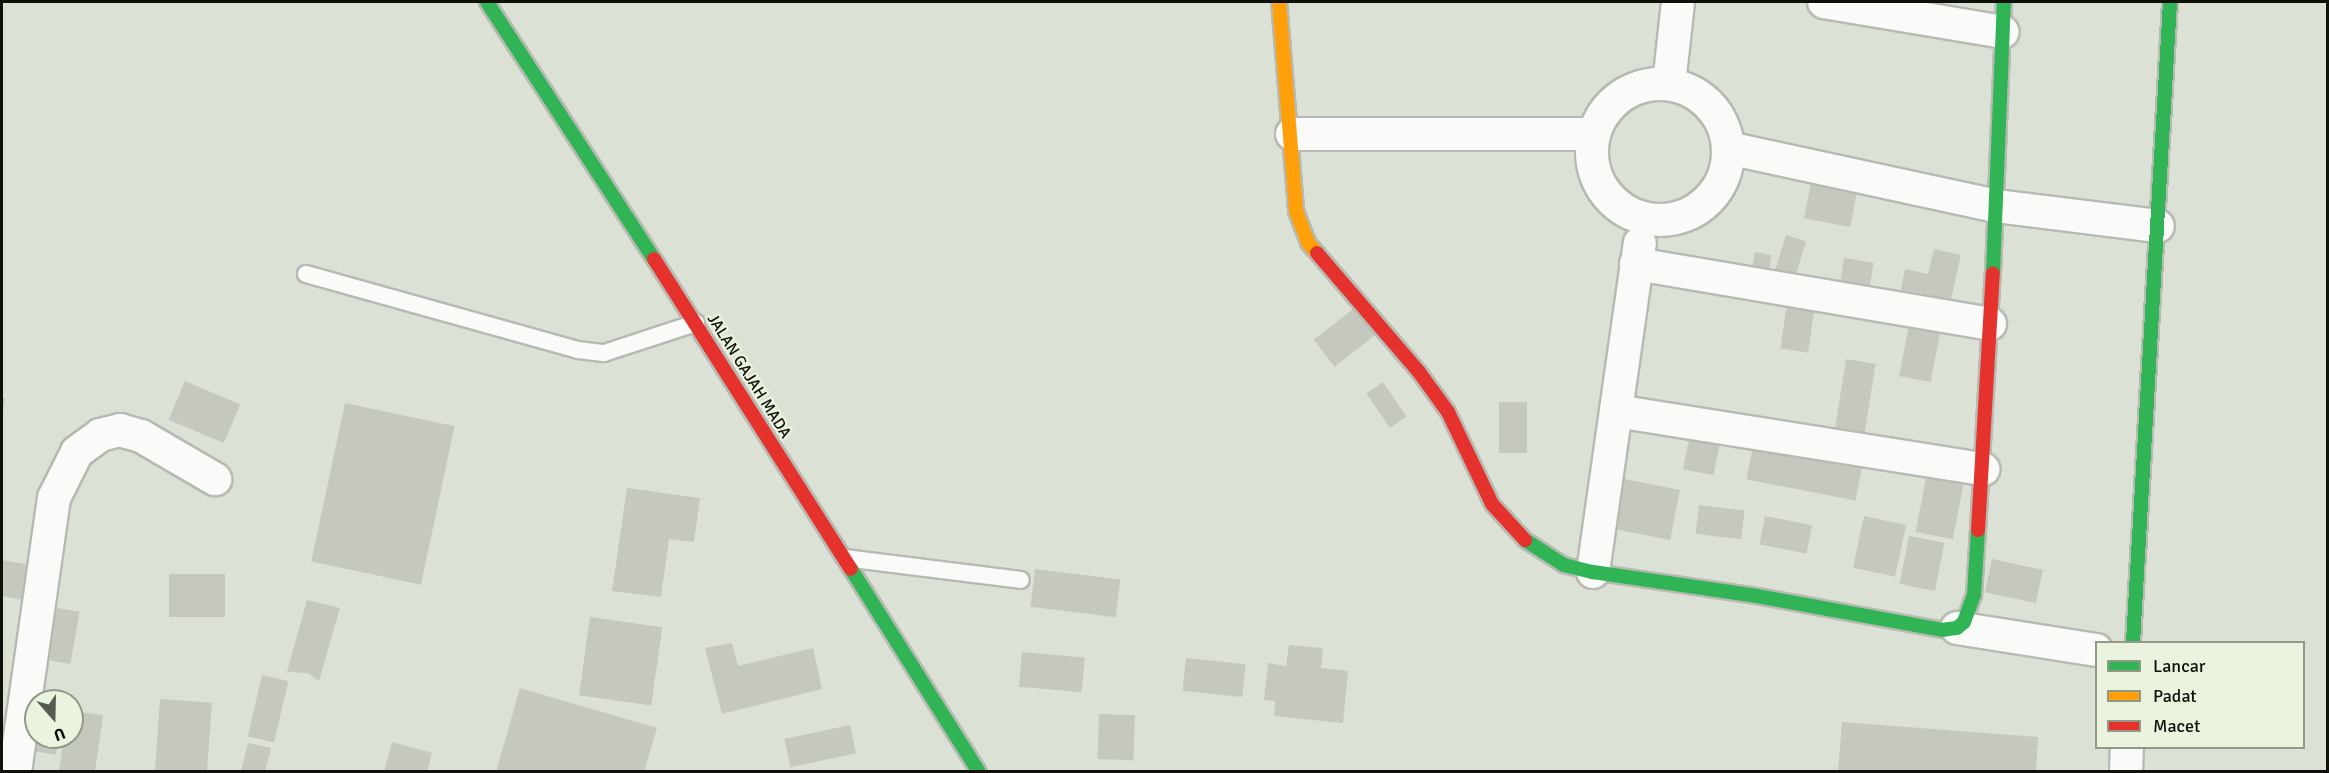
<!DOCTYPE html>
<style>
body{margin:0}
#map{position:relative;width:2329px;height:773px;overflow:hidden;background:#dce1d6;font-family:Signika,sans-serif}
div>[style]{position:absolute}
.building>*{inset:0;background:#c4c8bf;transform-origin:0 0}
.roads{filter:drop-shadow(2px 0 #b7bab2) drop-shadow(-2px 0 #b7bab2) drop-shadow(0 2px #b7bab2) drop-shadow(0 -2px #b7bab2)}
.lane>*{height:16px;margin:-8px;padding:0 8px;transform-origin:8px;border-radius:8px;background:#fafaf9}
.street>*{height:32px;margin:-16px;padding:0 16px;transform-origin:16px;border-radius:16px;background:#fafaf9}
.street>.ring{margin:-16px;padding:0;box-sizing:content-box;background:none;border:32px solid #fafaf9;border-radius:50%}
.fast>*{height:14px;margin:-7px;padding:0 7px;transform-origin:7px;border-radius:7px;background:#30b455}
.slow>*{height:14px;margin:-7px;padding:0 7px;transform-origin:7px;border-radius:7px;background:#ff9f0a}
.jam>*{height:14px;margin:-7px;padding:0 7px;transform-origin:7px;border-radius:7px;background:#e5322d}
span{translate:-50% -50%;white-space:nowrap;text-align:center;line-height:1.15;-webkit-text-stroke:4.5px #eaf3de;paint-order:stroke}
.street-label{font-size:16px;color:#0e110a}
.frame{position:absolute;inset:0;border:3px solid #0e110a;pointer-events:none}
.legend{position:absolute;left:2095px;top:641px;width:210px;height:108px;box-sizing:border-box;background:#eaf3de;border:2px solid #929989;margin:0;padding:8px 10px;list-style:none;font-size:18px;color:#0e110a}
.legend li{display:flex;align-items:center;gap:12px;height:30px}
.legend b{width:30px;border:2px solid #929989}
.north{position:absolute;left:24px;top:689px;width:60px;height:60px;box-sizing:border-box;background:#eaf3de;border:2px solid #929989;border-radius:50%;rotate:160deg;font-size:16px;font-weight:700;line-height:24px;text-align:center;color:#0e110a}
.north::after{content:'';display:block;margin:auto;width:21px;height:27px;background:#565a51;clip-path:polygon(50% 0,100% 100%,50% 72%,0 100%)}
</style>
<div id="map">
<div class="building">
<i style="left:1813px;top:172px;width:47px;height:47px;rotate:11deg"></i>
<i style="left:1786px;top:235px;width:21px;height:39px;rotate:17deg"></i>
<i style="clip-path:polygon(1934px 249px,1961px 255px,1951px 299px,1901px 290px,1905px 269px,1928px 274px)"></i>
<i style="left:1755px;top:252px;width:17px;height:18px;rotate:10deg"></i>
<i style="left:1844px;top:258px;width:30px;height:33px;rotate:9deg"></i>
<i style="left:1787px;top:302px;width:28px;height:47px;rotate:8deg"></i>
<i style="left:1357px;top:306px;width:34px;height:55px;rotate:52deg"></i>
<i style="left:1910px;top:320px;width:32px;height:57px;rotate:11deg"></i>
<i style="left:1846px;top:359px;width:30px;height:70px;rotate:9deg"></i>
<i style="left:185px;top:381px;width:60px;height:42px;rotate:23deg"></i>
<i style="left:1383px;top:382px;width:42px;height:20px;rotate:56deg"></i>
<i style="clip-path:polygon(2px 397px,5px 398px,3px 412px,2px 412px)"></i>
<i style="left:1499px;top:402px;width:28px;height:51px"></i>
<i style="left:345px;top:403px;width:112px;height:162px;rotate:12deg"></i>
<i style="left:1690px;top:434px;width:31px;height:36px;rotate:11deg"></i>
<i style="left:1753px;top:446px;width:111px;height:34px;rotate:11deg"></i>
<i style="left:1927px;top:473px;width:38px;height:60px;rotate:11deg"></i>
<i style="left:1624px;top:479px;width:57px;height:51px;rotate:11deg"></i>
<i style="clip-path:polygon(627px 488px,700px 498px,694px 542px,669px 539px,661px 597px,612px 591px)"></i>
<i style="left:1699px;top:505px;width:46px;height:29px;rotate:7deg"></i>
<i style="left:1765px;top:516px;width:48px;height:29px;rotate:11deg"></i>
<i style="left:1864px;top:516px;width:43px;height:53px;rotate:12deg"></i>
<i style="left:1909px;top:536px;width:36px;height:49px;rotate:11deg"></i>
<i style="left:1992px;top:559px;width:52px;height:34px;rotate:12deg"></i>
<i style="clip-path:polygon(2px 560px,30px 565px,24px 600px,2px 596px)"></i>
<i style="left:1035px;top:569px;width:86px;height:38px;rotate:7deg"></i>
<i style="left:225px;top:574px;width:43px;height:56px;rotate:90deg"></i>
<i style="clip-path:polygon(307px 600px,340px 608px,319px 681px,308px 673px,287px 672px)"></i>
<i style="left:52px;top:607px;width:28px;height:53px;rotate:10deg"></i>
<i style="left:590px;top:617px;width:73px;height:79px;rotate:8deg"></i>
<i style="clip-path:polygon(732px 643px,738px 666px,813px 648px,822px 689px,722px 714px,705px 648px)"></i>
<i style="clip-path:polygon(1289px 645px,1323px 648px,1321px 668px,1348px 671px,1343px 723px,1274px 716px,1275px 701px,1264px 700px,1268px 663px,1286px 666px)"></i>
<i style="left:1022px;top:652px;width:63px;height:35px;rotate:5deg"></i>
<i style="left:1186px;top:658px;width:60px;height:33px;rotate:6deg"></i>
<i style="left:262px;top:675px;width:27px;height:63px;rotate:13deg"></i>
<i style="clip-path:polygon(520px 688px,657px 728px,644px 772px,496px 772px)"></i>
<i style="clip-path:polygon(28px 695px,64px 700px,36px 701px,36px 737px,58px 737px,56px 755px,33px 751px)"></i>
<i style="left:160px;top:699px;width:52px;height:73px;rotate:4deg"></i>
<i style="clip-path:polygon(72px 711px,103px 715px,95px 772px,59px 772px,64px 737px,72px 737px)"></i>
<i style="left:1099px;top:714px;width:36px;height:45px;rotate:2deg"></i>
<i style="clip-path:polygon(1842px 722px,2038px 737px,2036px 772px,1838px 772px)"></i>
<i style="left:850px;top:725px;width:29px;height:67px;rotate:78deg"></i>
<i style="clip-path:polygon(392px 742px,432px 753px,427px 772px,384px 772px)"></i>
<i style="clip-path:polygon(248px 743px,271px 748px,265px 772px,241px 772px)"></i>
</div>
<div class="roads">
<div class="lane">
<i style="left:306px;top:274px;width:282px;rotate:15.6deg"></i>
<i style="left:578px;top:350px;width:26px;rotate:7deg"></i>
<i style="left:604px;top:353px;width:97px;rotate:-18.1deg"></i>
<i style="left:845px;top:558px;width:177px;rotate:7.1deg"></i>
</div>
<div class="street">
<i style="left:1824px;top:2px;width:181px;rotate:9.5deg"></i>
<i style="left:1669px;top:84px;width:82px;rotate:-83.7deg"></i>
<i class="ring" style="left:1592px;top:84px;width:104px;height:104px"></i>
<i style="left:1292px;top:134px;width:301px"></i>
<i style="left:1728px;top:148px;width:275px;rotate:12.2deg"></i>
<i style="left:1997px;top:206px;width:162px;rotate:7.1deg"></i>
<i style="left:1636px;top:264px;width:359px;rotate:9.6deg"></i>
<i style="left:1616px;top:411px;width:372px;rotate:9deg"></i>
<i style="left:1593px;top:572px;width:332px;rotate:-81.9deg"></i>
<i style="left:1957px;top:628px;width:141px;rotate:9deg"></i>
<i style="left:15px;top:772px;width:277px;rotate:-81.9deg"></i>
<i style="left:54px;top:498px;width:51px;rotate:-63.4deg"></i>
<i style="left:77px;top:452px;width:29px;rotate:-36deg"></i>
<i style="left:100px;top:435px;width:21px;rotate:-14deg"></i>
<i style="left:120px;top:430px;width:22px;rotate:16deg"></i>
<i style="left:141px;top:436px;width:86px;rotate:30.2deg"></i>
<i style="left:2126px;top:772px;width:24px;rotate:-88deg"></i>
</div>
<div class="fast">
<i style="left:487px;top:2px;width:306px;rotate:57deg"></i>
<i style="left:1993px;top:273px;width:271px;rotate:-87.7deg"></i>
<i style="left:1525px;top:540px;width:46px;rotate:32.7deg"></i>
<i style="left:1564px;top:565px;width:30px;rotate:14deg"></i>
<i style="left:1593px;top:572px;width:166px;rotate:8.3deg"></i>
<i style="left:1757px;top:596px;width:188px;rotate:10.4deg"></i>
<i style="left:1942px;top:630px;width:15px;rotate:-8deg"></i>
<i style="left:1957px;top:628px;width:9px;rotate:-41deg"></i>
<i style="left:1964px;top:622px;width:29px;rotate:-70deg"></i>
<i style="left:1974px;top:595px;width:65px;rotate:-86.5deg"></i>
<i style="left:851px;top:569px;width:240px;rotate:57.8deg"></i>
<i style="left:2133px;top:642px;width:641px;rotate:-86.69deg"></i>
</div>
<div class="slow">
<i style="left:1279px;top:2px;width:210px;rotate:85.3deg"></i>
<i style="left:1296px;top:211px;width:34px;rotate:69deg"></i>
<i style="left:1308px;top:243px;width:13px;rotate:48deg"></i>
</div>
<div class="jam">
<i style="left:1317px;top:253px;width:157px;rotate:49.4deg"></i>
<i style="left:1419px;top:372px;width:49px;rotate:54.1deg"></i>
<i style="left:1448px;top:412px;width:102px;rotate:64.4deg"></i>
<i style="left:1492px;top:504px;width:49px;rotate:47.5deg"></i>
<i style="left:654px;top:259px;width:367px;rotate:57.6deg"></i>
<i style="left:1978px;top:530px;width:257px;rotate:-86.7deg"></i>
</div>
</div>
<div class="street-label">
<span style="left:749px;top:376px;rotate:58deg">JALAN GAJAH MADA</span>
</div>
<div class="frame"></div>
<ul class="legend">
<li><b style="height:8px;background:#30b455"></b>Lancar</li>
<li><b style="height:8px;background:#ff9f0a"></b>Padat</li>
<li><b style="height:8px;background:#e5322d"></b>Macet</li>
</ul>
<div class="north">U</div>
</div>
